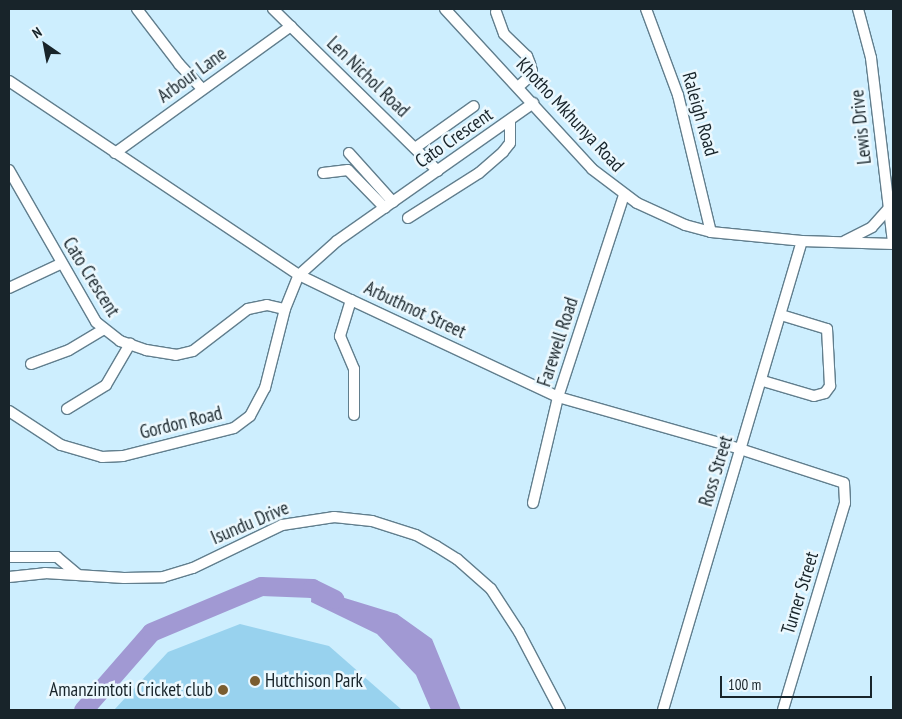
<!DOCTYPE html>
<style>
body{margin:0}
#map{position:relative;width:902px;height:719px;overflow:hidden;background:#cdeefe;font-family:"PT Sans Narrow",sans-serif}
div>[style]{position:absolute}
.green>*{inset:0;background:#98d2ee}
.water>*{inset:0;background:#a199d3}
.river>*{height:19px;margin:-9.5px;padding:0 9.5px;transform-origin:9.5px;border-radius:9.5px;background:#a199d3}
.roads{filter:drop-shadow(1px 0 #617e8d) drop-shadow(-1px 0 #617e8d) drop-shadow(0 1px #617e8d) drop-shadow(0 -1px #617e8d)}
.minor>*{height:10px;margin:-5px;padding:0 5px;transform-origin:5px;border-radius:5px;background:#fff}
.dots>*{width:14px;height:14px;translate:-50% -50%;box-sizing:border-box;border:2px solid #ebf8fe;border-radius:50%}
span{translate:-50% -50%;white-space:nowrap;text-align:center;line-height:1.15;-webkit-text-stroke:5px #ebf8fe;paint-order:stroke}
.street-label{font-size:19px;color:#18242a}
.poi-label{font-size:19px;color:#18242a}
.left{translate:0 -50%;text-align:left}
.right{translate:-100% -50%;text-align:right}
.frame{position:absolute;inset:0;border:10px solid #18242a;pointer-events:none}
.north{position:absolute;left:20px;top:20px;width:50px;height:50px;-webkit-text-stroke:4px #ebf8fe;paint-order:stroke;rotate:327deg;font-size:14px;font-weight:700;line-height:20px;text-align:center;color:#18242a}
.north::after{content:'';display:block;margin:auto;width:18px;height:22px;background:#18242a;clip-path:polygon(50% 0,100% 100%,50% 72%,0 100%)}
.scale{position:absolute;left:720px;top:676px;width:152px;height:22px;box-sizing:border-box;border:2px solid #18242a;border-top:0;padding-left:6px;font-size:15px;line-height:18px;white-space:nowrap;color:#18242a;-webkit-text-stroke:4px #ebf8fe;paint-order:stroke}
</style>
<div id="map">
<div class="green">
<i style="clip-path:polygon(240px 624px,329px 646px,402px 710px,114px 710px,168px 652px)"></i>
</div>
<div class="water">
<i style="clip-path:polygon(312px 588px,397px 614px,432px 639px,461px 710px,431px 710px,416px 675px,377px 634px,311px 602px)"></i>
</div>
<div class="river">
<i style="left:83px;top:710px;width:103px;rotate:-48.9deg"></i>
<i style="left:151px;top:632px;width:119px;rotate:-22.7deg"></i>
<i style="left:261px;top:586px;width:51px;rotate:2.2deg"></i>
<i style="left:312px;top:588px;width:25px;rotate:26deg"></i>
</div>
<div class="roads">
<div class="minor">
<i style="left:137px;top:9px;width:69px;rotate:52.6deg"></i>
<i style="left:179px;top:64px;width:34px;rotate:47deg"></i>
<i style="left:273px;top:9px;width:231px;rotate:44.5deg"></i>
<i style="left:445px;top:9px;width:217px;rotate:47.4deg"></i>
<i style="left:592px;top:169px;width:56px;rotate:37.1deg"></i>
<i style="left:637px;top:203px;width:53px;rotate:24.6deg"></i>
<i style="left:685px;top:225px;width:27px;rotate:15deg"></i>
<i style="left:711px;top:232px;width:91px;rotate:5.6deg"></i>
<i style="left:802px;top:241px;width:91px;rotate:1.9deg"></i>
<i style="left:646px;top:9px;width:92px;rotate:69.6deg"></i>
<i style="left:678px;top:95px;width:141px;rotate:76.5deg"></i>
<i style="left:858px;top:9px;width:51px;rotate:75.1deg"></i>
<i style="left:871px;top:58px;width:185px;rotate:83.2deg"></i>
<i style="left:496px;top:12px;width:23px;rotate:70deg"></i>
<i style="left:504px;top:34px;width:32px;rotate:44deg"></i>
<i style="left:527px;top:56px;width:9px;rotate:69deg"></i>
<i style="left:530px;top:64px;width:7px;rotate:74deg"></i>
<i style="left:532px;top:71px;width:8px;rotate:120deg"></i>
<i style="left:528px;top:78px;width:13px;rotate:138deg"></i>
<i style="left:9px;top:81px;width:349px;rotate:33.8deg"></i>
<i style="left:299px;top:275px;width:58px;rotate:25.7deg"></i>
<i style="left:351px;top:300px;width:229px;rotate:25.1deg"></i>
<i style="left:558px;top:397px;width:189px;rotate:15.9deg"></i>
<i style="left:740px;top:449px;width:109px;rotate:18.1deg"></i>
<i style="left:844px;top:483px;width:20px;rotate:87deg"></i>
<i style="left:845px;top:503px;width:216px;rotate:106.7deg"></i>
<i style="left:415px;top:148px;width:72px;rotate:-35.4deg"></i>
<i style="left:115px;top:153px;width:217px;rotate:-35.8deg"></i>
<i style="left:349px;top:153px;width:66px;rotate:48.1deg"></i>
<i style="left:9px;top:170px;width:175px;rotate:60.2deg"></i>
<i style="left:96px;top:322px;width:31px;rotate:38deg"></i>
<i style="left:120px;top:341px;width:28px;rotate:19deg"></i>
<i style="left:146px;top:350px;width:30px;rotate:9deg"></i>
<i style="left:176px;top:355px;width:17px;rotate:-13deg"></i>
<i style="left:193px;top:351px;width:69px;rotate:-37.4deg"></i>
<i style="left:248px;top:309px;width:19px;rotate:-12deg"></i>
<i style="left:267px;top:305px;width:18px;rotate:13deg"></i>
<i style="left:323px;top:173px;width:25px;rotate:-7deg"></i>
<i style="left:348px;top:170px;width:53px;rotate:45.8deg"></i>
<i style="left:408px;top:218px;width:84px;rotate:-32.4deg"></i>
<i style="left:479px;top:173px;width:32px;rotate:-41deg"></i>
<i style="left:503px;top:152px;width:11px;rotate:-52deg"></i>
<i style="left:510px;top:143px;width:23px;rotate:-90deg"></i>
<i style="left:845px;top:241px;width:30px;rotate:-27deg"></i>
<i style="left:872px;top:227px;width:25px;rotate:-48deg"></i>
<i style="left:9px;top:288px;width:56px;rotate:-25.2deg"></i>
<i style="left:351px;top:300px;width:38px;rotate:107deg"></i>
<i style="left:340px;top:336px;width:36px;rotate:67deg"></i>
<i style="left:354px;top:369px;width:46px;rotate:90deg"></i>
<i style="left:31px;top:364px;width:40px;rotate:-20.2deg"></i>
<i style="left:69px;top:350px;width:39px;rotate:-31deg"></i>
<i style="left:763px;top:381px;width:53px;rotate:16.4deg"></i>
<i style="left:814px;top:396px;width:11px;rotate:-15deg"></i>
<i style="left:825px;top:393px;width:9px;rotate:-54deg"></i>
<i style="left:830px;top:386px;width:57px;rotate:-93deg"></i>
<i style="left:827px;top:329px;width:48px;rotate:-163.1deg"></i>
<i style="left:67px;top:409px;width:46px;rotate:-31.6deg"></i>
<i style="left:106px;top:385px;width:48px;rotate:-59.7deg"></i>
<i style="left:9px;top:411px;width:62px;rotate:33.2deg"></i>
<i style="left:61px;top:445px;width:43px;rotate:16.3deg"></i>
<i style="left:102px;top:457px;width:21px;rotate:-3deg"></i>
<i style="left:123px;top:456px;width:114px;rotate:-14.2deg"></i>
<i style="left:234px;top:428px;width:20px;rotate:-37deg"></i>
<i style="left:250px;top:416px;width:32px;rotate:-62deg"></i>
<i style="left:265px;top:388px;width:81px;rotate:-75.8deg"></i>
<i style="left:285px;top:309px;width:37px;rotate:-68deg"></i>
<i style="left:299px;top:275px;width:51px;rotate:-41.8deg"></i>
<i style="left:337px;top:241px;width:240px;rotate:-35.1deg"></i>
<i style="left:533px;top:503px;width:109px;rotate:-76.7deg"></i>
<i style="left:558px;top:397px;width:213px;rotate:-71.9deg"></i>
<i style="left:9px;top:557px;width:48px"></i>
<i style="left:57px;top:557px;width:26px;rotate:40deg"></i>
<i style="left:9px;top:577px;width:36px;rotate:-6deg"></i>
<i style="left:45px;top:573px;width:79px;rotate:3.6deg"></i>
<i style="left:124px;top:578px;width:39px;rotate:-1deg"></i>
<i style="left:163px;top:577px;width:31px;rotate:-17deg"></i>
<i style="left:193px;top:568px;width:99px;rotate:-25.8deg"></i>
<i style="left:282px;top:525px;width:53px;rotate:-8.7deg"></i>
<i style="left:334px;top:517px;width:38px;rotate:6deg"></i>
<i style="left:372px;top:521px;width:46px;rotate:17.7deg"></i>
<i style="left:416px;top:535px;width:23px;rotate:29deg"></i>
<i style="left:436px;top:546px;width:25px;rotate:32deg"></i>
<i style="left:457px;top:559px;width:45px;rotate:41.4deg"></i>
<i style="left:491px;top:589px;width:51px;rotate:56.9deg"></i>
<i style="left:519px;top:632px;width:88px;rotate:62.3deg"></i>
<i style="left:663px;top:710px;width:489px;rotate:-73.5deg"></i>
</div>
</div>
<div class="dots">
<i style="left:255px;top:681px;background:#7a5d30"></i>
<i style="left:223px;top:690px;background:#7a5d30"></i>
</div>
<div class="street-label">
<span style="left:192px;top:75px;rotate:-36deg">Arbour Lane</span>
<span style="left:368px;top:77px;rotate:44deg">Len Nichol Road</span>
<span style="left:700px;top:114px;rotate:74deg">Raleigh Road</span>
<span style="left:570px;top:115px;rotate:47deg">Khotho Mkhunya Road</span>
<span style="left:861px;top:127px;rotate:-96deg">Lewis Drive</span>
<span style="left:454px;top:138px;rotate:-35deg">Cato Crescent</span>
<span style="left:91px;top:277px;rotate:58deg">Cato Crescent</span>
<span style="left:415px;top:310px;rotate:25deg">Arbuthnot Street</span>
<span style="left:558px;top:342px;rotate:-72deg">Farewell Road</span>
<span style="left:181px;top:423px;rotate:-14deg">Gordon Road</span>
<span style="left:716px;top:471px;rotate:-73deg">Ross Street</span>
<span style="left:250px;top:523px;rotate:-23deg">Isundu Drive</span>
<span style="left:800px;top:593px;rotate:-73deg">Turner Street</span>
</div>
<div class="poi-label">
<span class="left" style="left:265px;top:681px">Hutchison Park</span>
<span class="right" style="left:213px;top:690px">Amanzimtoti Cricket club</span>
</div>
<div class="frame"></div>
<div class="north">N</div>
<div class="scale">100 m</div>
</div>
